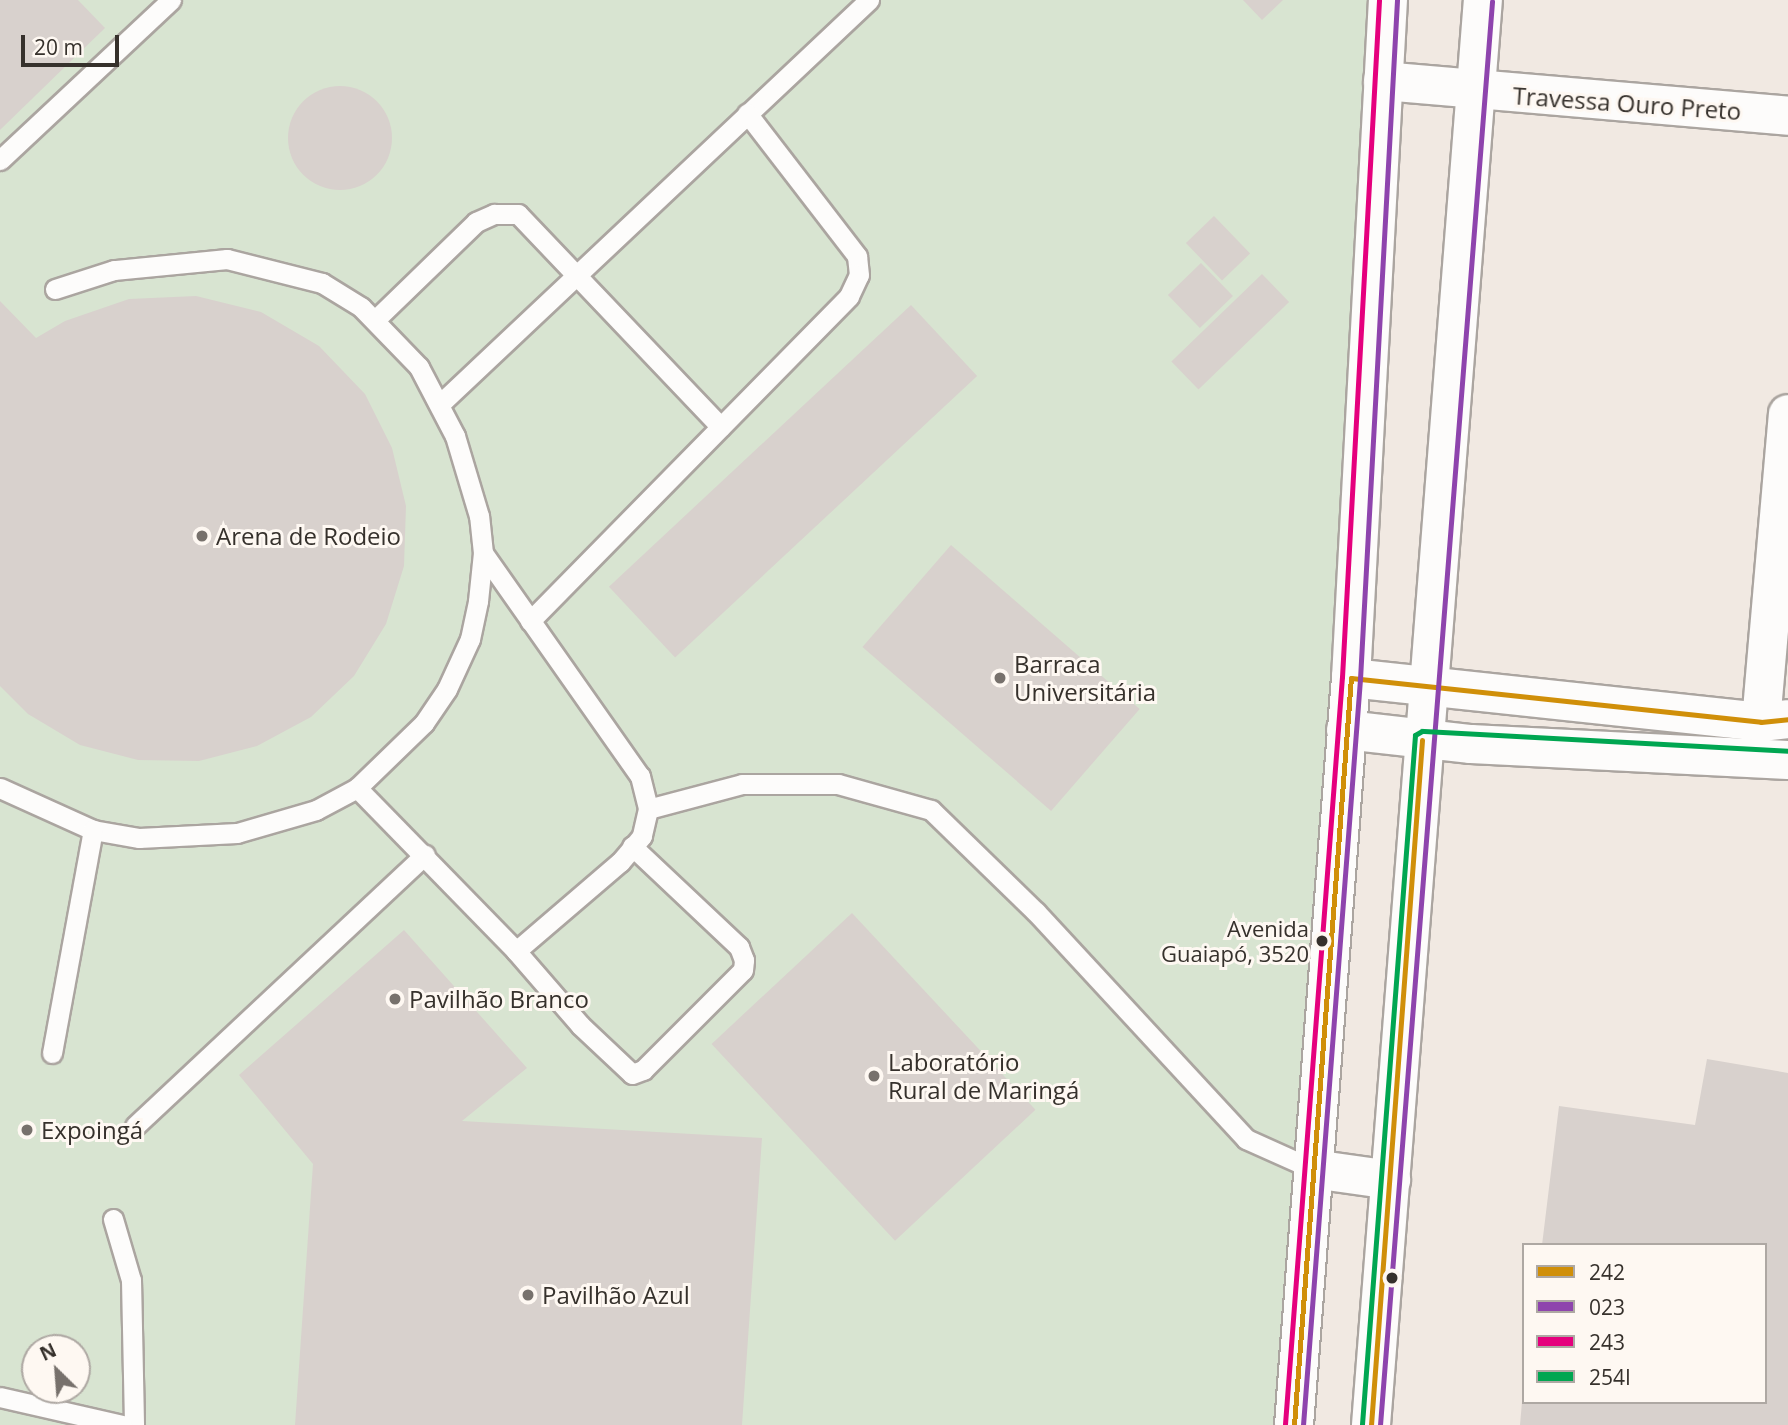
<!DOCTYPE html>
<meta charset="utf-8">
<style>
body{margin:0}
#map{position:relative;width:1788px;height:1425px;overflow:hidden;background:#f1e9e2;font-family:"Open Sans",sans-serif}
div>[style]{position:absolute}
.green>*{inset:0;background:#d8e4d1}
.building>*{inset:0;background:#d8d1cd;transform-origin:0 0}
.round{border-radius:50%}
.roads{filter:drop-shadow(2px 0 #aba5a0) drop-shadow(-2px 0 #aba5a0) drop-shadow(0 2px #aba5a0) drop-shadow(0 -2px #aba5a0)}
.service>*{height:19px;margin:-9.5px;padding:0 9.5px;transform-origin:9.5px;border-radius:9.5px;background:#fdfcfb}
.minor>*{height:38px;margin:-19px;padding:0 19px;transform-origin:19px;border-radius:19px;background:#fdfcfb}
.secondary>*{height:38px;margin:-19px;padding:0 19px;transform-origin:19px;border-radius:19px;background:#fdfcfb}
.bus-1>*{height:5px;margin:-2.5px;padding:0 2.5px;transform-origin:2.5px;border-radius:2.5px;background:#d08f09}
.bus-2>*{height:5px;margin:-2.5px;padding:0 2.5px;transform-origin:2.5px;border-radius:2.5px;background:#8e44ad}
.bus-3>*{height:5px;margin:-2.5px;padding:0 2.5px;transform-origin:2.5px;border-radius:2.5px;background:#e5007d}
.bus-4>*{height:5px;margin:-2.5px;padding:0 2.5px;transform-origin:2.5px;border-radius:2.5px;background:#00a651}
.dots>*{width:19px;height:19px;translate:-50% -50%;box-sizing:border-box;border:4px solid #fef8f2;border-radius:50%}
span{translate:-50% -50%;white-space:nowrap;text-align:center;line-height:1.15;-webkit-text-stroke:6px #fef8f2;paint-order:stroke}
.bus-label{font-size:22px;color:#36312c}
.right{translate:-100% -50%;text-align:right}
.street-label{font-size:24px;color:#36312c}
.poi-label{font-size:24px;color:#36312c}
.left{translate:0 -50%;text-align:left}
.legend{position:absolute;left:1522px;top:1243px;width:245px;height:161px;box-sizing:border-box;background:#fef8f2;border:2px solid #aea8a3;margin:0;padding:9px 12px;list-style:none;font-size:21px;color:#36312c}
.legend li{display:flex;align-items:center;gap:14px;height:35px}
.legend b{width:35px;border:2px solid #aea8a3}
.north{position:absolute;left:21px;top:1334px;width:70px;height:70px;box-sizing:border-box;background:#fef8f2;border:2px solid #aea8a3;border-radius:50%;rotate:335deg;font-size:19px;font-weight:700;line-height:28px;text-align:center;color:#36312c}
.north::after{content:'';display:block;margin:auto;width:24px;height:32px;background:#77716c;clip-path:polygon(50% 0,100% 100%,50% 72%,0 100%)}
.scale{position:absolute;left:21px;top:35px;width:98px;height:32px;box-sizing:border-box;border:4px solid #36312c;border-top:0;padding-left:9px;font-size:21px;line-height:24px;white-space:nowrap;color:#36312c;-webkit-text-stroke:5px #fef8f2;paint-order:stroke}
</style>
<div id="map">
<div class="green">
<i style="clip-path:polygon(evenodd,0 0,1388px 0,1294px 1425px,0 1425px,0 0,35px 1348px,77px 1348px,77px 1390px,35px 1390px,35px 1348px)"></i>
</div>
<div class="building">
<i style="clip-path:polygon(0 0,78px 0,105px 28px,0 130px)"></i>
<i style="clip-path:polygon(1243px 0,1283px 0,1262px 20px)"></i>
<i class="round" style="left:288px;top:86px;width:104px;height:104px"></i>
<i style="left:1214px;top:216px;width:52px;height:39px;rotate:46deg"></i>
<i style="left:1201px;top:263px;width:46px;height:46px;rotate:46deg"></i>
<i style="left:1262px;top:274px;width:39px;height:126px;rotate:46deg"></i>
<i style="clip-path:polygon(196px 296px,261px 312px,319px 346px,365px 394px,392px 448px,406px 506px,404px 566px,386px 624px,354px 676px,311px 717px,257px 746px,199px 761px,138px 760px,80px 745px,28px 714px,0 686px,0 301px,36px 338px,65px 321px,129px 299px)"></i>
<i style="left:911px;top:305px;width:97px;height:413px;rotate:47deg"></i>
<i style="left:951px;top:545px;width:250px;height:135px;rotate:41deg"></i>
<i style="left:852px;top:913px;width:269px;height:192px;rotate:47deg"></i>
<i style="clip-path:polygon(404px 930px,527px 1068px,462px 1121px,762px 1138px,742px 1425px,295px 1425px,313px 1164px,239px 1075px)"></i>
<i style="clip-path:polygon(1707px 1059px,1788px 1073px,1788px 1425px,1520px 1425px,1522px 1402px,1765px 1402px,1765px 1245px,1542px 1245px,1559px 1106px,1695px 1125px)"></i>
</div>
<div class="roads">
<div class="service">
<i style="left:0;top:160px;width:234px;rotate:-43.1deg"></i>
<i style="left:375px;top:320px;width:141px;rotate:-44.1deg"></i>
<i style="left:476px;top:222px;width:20px;rotate:-24deg"></i>
<i style="left:494px;top:214px;width:24px"></i>
<i style="left:518px;top:214px;width:294px;rotate:46.4deg"></i>
<i style="left:441px;top:403px;width:588px;rotate:-43.28deg"></i>
<i style="left:483px;top:553px;width:273px;rotate:54.9deg"></i>
<i style="left:640px;top:776px;width:34px;rotate:76deg"></i>
<i style="left:648px;top:809px;width:28px;rotate:103deg"></i>
<i style="left:642px;top:836px;width:34px;rotate:130deg"></i>
<i style="left:620px;top:862px;width:137px;rotate:139.4deg"></i>
<i style="left:530px;top:621px;width:455px;rotate:-45.5deg"></i>
<i style="left:849px;top:296px;width:23px;rotate:-65deg"></i>
<i style="left:859px;top:275px;width:19px;rotate:-96deg"></i>
<i style="left:857px;top:256px;width:180px;rotate:-127.6deg"></i>
<i style="left:0;top:788px;width:102px;rotate:24.3deg"></i>
<i style="left:93px;top:830px;width:47px;rotate:9.9deg"></i>
<i style="left:139px;top:838px;width:98px;rotate:-2.9deg"></i>
<i style="left:237px;top:833px;width:82px;rotate:-16.2deg"></i>
<i style="left:316px;top:810px;width:47px;rotate:-28.2deg"></i>
<i style="left:357px;top:788px;width:93px;rotate:-44.1deg"></i>
<i style="left:424px;top:723px;width:41px;rotate:-55.9deg"></i>
<i style="left:447px;top:689px;width:55px;rotate:-65.3deg"></i>
<i style="left:470px;top:639px;width:39px;rotate:-78deg"></i>
<i style="left:478px;top:601px;width:48px;rotate:-84.1deg"></i>
<i style="left:483px;top:553px;width:37px;rotate:-96deg"></i>
<i style="left:479px;top:516px;width:84px;rotate:-106.7deg"></i>
<i style="left:455px;top:436px;width:78px;rotate:-117.6deg"></i>
<i style="left:419px;top:367px;width:83px;rotate:-134deg"></i>
<i style="left:361px;top:307px;width:46px;rotate:-148.4deg"></i>
<i style="left:322px;top:283px;width:98px;rotate:-165.8deg"></i>
<i style="left:227px;top:259px;width:114px;rotate:174.4deg"></i>
<i style="left:114px;top:270px;width:62px;rotate:162.1deg"></i>
<i style="left:357px;top:788px;width:228px;rotate:45.7deg"></i>
<i style="left:516px;top:951px;width:98px;rotate:49.1deg"></i>
<i style="left:580px;top:1025px;width:71px;rotate:43.3deg"></i>
<i style="left:632px;top:1074px;width:12px;rotate:-20deg"></i>
<i style="left:643px;top:1070px;width:141px;rotate:-45deg"></i>
<i style="left:743px;top:970px;width:10px;rotate:-84deg"></i>
<i style="left:744px;top:960px;width:14px;rotate:-111deg"></i>
<i style="left:739px;top:947px;width:147px;rotate:-136.7deg"></i>
<i style="left:648px;top:809px;width:97px;rotate:-14.9deg"></i>
<i style="left:742px;top:784px;width:96px"></i>
<i style="left:838px;top:784px;width:97px;rotate:15.6deg"></i>
<i style="left:931px;top:810px;width:146px;rotate:44.2deg"></i>
<i style="left:1036px;top:912px;width:309px;rotate:47.2deg"></i>
<i style="left:1246px;top:1139px;width:73px;rotate:24.1deg"></i>
<i style="left:52px;top:1053px;width:227px;rotate:-79.6deg"></i>
<i style="left:135px;top:1126px;width:397px;rotate:-43.1deg"></i>
<i style="left:113px;top:1219px;width:64px;rotate:73.6deg"></i>
<i style="left:131px;top:1280px;width:145px;rotate:88.8deg"></i>
<i style="left:0;top:1397px;width:125px;rotate:12.9deg"></i>
</div>
<div class="minor">
<i style="left:1383px;top:81px;width:407px;rotate:4.9deg"></i>
<i style="left:1761px;top:722px;width:309px;rotate:-85deg"></i>
</div>
<div class="secondary">
<i style="left:1351px;top:678px;width:412px;rotate:6.1deg"></i>
<i style="left:1761px;top:722px;width:27px;rotate:-6deg"></i>
<i style="left:1346px;top:730px;width:126px;rotate:6.4deg"></i>
<i style="left:1471px;top:744px;width:317px;rotate:2.9deg"></i>
<i style="left:1313px;top:1169px;width:79px;rotate:8deg"></i>
<i style="left:1294px;top:1425px;width:749px;rotate:-85.64deg"></i>
<i style="left:1351px;top:678px;width:679px;rotate:-86.88deg"></i>
<i style="left:1371px;top:1425px;width:1429px;rotate:-85.51deg"></i>
</div>
</div>
<div class="bus-1">
<i style="left:1351px;top:678px;width:412px;rotate:6.1deg"></i>
<i style="left:1761px;top:722px;width:27px;rotate:-6deg"></i>
<i style="left:1294px;top:1425px;width:749px;rotate:-85.64deg"></i>
<i style="left:1371px;top:1425px;width:687px;rotate:-85.74deg"></i>
</div>
<div class="bus-2">
<i style="left:1303px;top:1425px;width:748px;rotate:-85.63deg"></i>
<i style="left:1360px;top:679px;width:680px;rotate:-86.88deg"></i>
<i style="left:1380px;top:1425px;width:1428px;rotate:-85.5deg"></i>
</div>
<div class="bus-3">
<i style="left:1285px;top:1424px;width:749px;rotate:-85.64deg"></i>
<i style="left:1342px;top:677px;width:678px;rotate:-86.87deg"></i>
</div>
<div class="bus-4">
<i style="left:1362px;top:1424px;width:691px;rotate:-85.6deg"></i>
<i style="left:1415px;top:735px;width:8px;rotate:-30deg"></i>
<i style="left:1422px;top:731px;width:367px;rotate:3.1deg"></i>
</div>
<div class="dots">
<i style="left:202px;top:536px;background:#77716c"></i>
<i style="left:1000px;top:678px;background:#77716c"></i>
<i style="left:1322px;top:941px;background:#36312c"></i>
<i style="left:395px;top:999px;background:#77716c"></i>
<i style="left:874px;top:1076px;background:#77716c"></i>
<i style="left:27px;top:1130px;background:#77716c"></i>
<i style="left:1392px;top:1278px;background:#36312c"></i>
<i style="left:528px;top:1295px;background:#77716c"></i>
</div>
<div class="bus-label">
<span class="right" style="left:1309px;top:941px">Avenida<br>Guaiapó, 3520</span>
</div>
<div class="street-label">
<span style="left:1627px;top:103px;rotate:4deg">Travessa Ouro Preto</span>
</div>
<div class="poi-label">
<span class="left" style="left:216px;top:536px">Arena de Rodeio</span>
<span class="left" style="left:1014px;top:678px">Barraca<br>Universitária</span>
<span class="left" style="left:409px;top:999px">Pavilhão Branco</span>
<span class="left" style="left:888px;top:1076px">Laboratório<br>Rural de Maringá</span>
<span class="left" style="left:41px;top:1130px">Expoingá</span>
<span class="left" style="left:542px;top:1295px">Pavilhão Azul</span>
</div>
<ul class="legend">
<li><b style="height:9px;background:#d08f09"></b>242</li>
<li><b style="height:9px;background:#8e44ad"></b>023</li>
<li><b style="height:9px;background:#e5007d"></b>243</li>
<li><b style="height:9px;background:#00a651"></b>254I</li>
</ul>
<div class="north">N</div>
<div class="scale">20 m</div>
</div>
